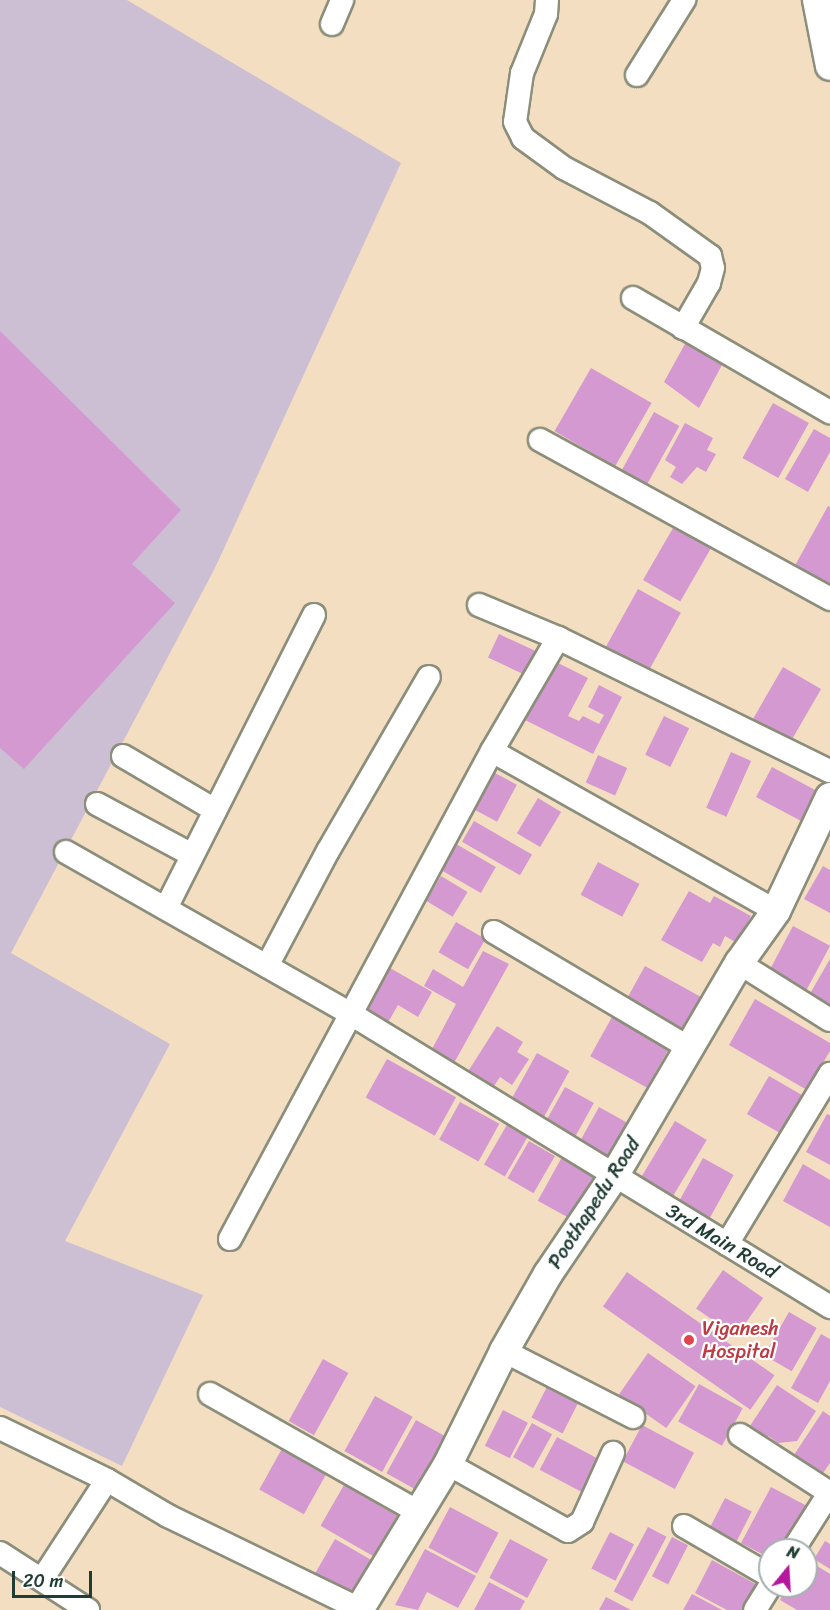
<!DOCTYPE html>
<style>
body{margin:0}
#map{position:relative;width:830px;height:1610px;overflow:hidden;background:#f4dec1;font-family:Sriracha,sans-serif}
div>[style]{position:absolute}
.industrial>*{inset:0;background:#ccbfd4}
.building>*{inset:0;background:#d399d0;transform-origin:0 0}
.roads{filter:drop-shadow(2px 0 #8a8e7a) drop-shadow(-2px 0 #8a8e7a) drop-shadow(0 2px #8a8e7a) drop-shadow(0 -2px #8a8e7a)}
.minor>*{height:22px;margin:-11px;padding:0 11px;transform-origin:11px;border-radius:11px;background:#fff}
.tertiary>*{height:28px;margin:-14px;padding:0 14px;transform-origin:14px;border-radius:14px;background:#fff}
.dots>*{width:16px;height:16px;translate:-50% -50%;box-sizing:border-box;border:3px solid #fff;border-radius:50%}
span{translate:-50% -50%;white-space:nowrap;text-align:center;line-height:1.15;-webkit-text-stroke:4.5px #fff;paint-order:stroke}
.street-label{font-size:20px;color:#1f3d34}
.health-label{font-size:20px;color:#be3a42}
.left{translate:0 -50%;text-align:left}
.north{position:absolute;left:758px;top:1538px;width:60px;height:60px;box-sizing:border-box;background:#fff;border:2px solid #a5b1ae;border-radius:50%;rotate:18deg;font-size:16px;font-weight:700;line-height:24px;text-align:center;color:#1f3d34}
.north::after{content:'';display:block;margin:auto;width:21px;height:27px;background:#b5179e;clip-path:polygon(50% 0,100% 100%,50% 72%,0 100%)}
.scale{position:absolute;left:12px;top:1571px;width:80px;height:27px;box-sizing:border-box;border:3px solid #1f3d34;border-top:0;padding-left:8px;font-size:18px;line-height:21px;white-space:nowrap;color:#1f3d34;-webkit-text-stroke:4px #fff;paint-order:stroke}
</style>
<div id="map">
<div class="industrial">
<i style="clip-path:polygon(0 0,127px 0,401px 163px,215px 568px,11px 953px,170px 1044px,65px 1241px,203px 1295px,122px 1466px,0 1407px)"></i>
</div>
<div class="building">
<i style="clip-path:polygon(0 331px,181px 510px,132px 564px,175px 603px,24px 769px,0 748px)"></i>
<i style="clip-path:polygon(686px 342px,723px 363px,699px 408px,664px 382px)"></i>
<i style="left:591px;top:368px;width:70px;height:73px;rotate:30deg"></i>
<i style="left:773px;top:403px;width:41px;height:63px;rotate:29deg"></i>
<i style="left:654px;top:412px;width:29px;height:68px;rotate:29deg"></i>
<i style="clip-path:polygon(685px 423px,713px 438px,707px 450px,716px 454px,706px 472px,697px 467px,682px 484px,670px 477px,676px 467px,665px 460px)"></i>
<i style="clip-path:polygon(814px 429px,830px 438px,830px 452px,808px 492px,785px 479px)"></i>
<i style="clip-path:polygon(828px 506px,830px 507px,830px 590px,793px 569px)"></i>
<i style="left:677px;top:521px;width:43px;height:68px;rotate:30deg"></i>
<i style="left:638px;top:589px;width:49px;height:71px;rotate:29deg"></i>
<i style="left:499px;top:634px;width:44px;height:26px;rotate:25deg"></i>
<i style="clip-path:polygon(554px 661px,588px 678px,568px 716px,579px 721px,583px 716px,599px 724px,604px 715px,588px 707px,599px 685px,622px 697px,593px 754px,525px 720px)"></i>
<i style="left:783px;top:667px;width:44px;height:61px;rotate:30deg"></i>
<i style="left:664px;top:716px;width:28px;height:43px;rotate:26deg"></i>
<i style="left:731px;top:752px;width:22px;height:61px;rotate:24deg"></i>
<i style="left:598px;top:755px;width:32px;height:30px;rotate:24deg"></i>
<i style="left:772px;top:767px;width:59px;height:34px;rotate:28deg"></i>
<i style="left:493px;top:772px;width:27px;height:42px;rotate:28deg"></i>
<i style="left:538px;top:798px;width:27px;height:41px;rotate:31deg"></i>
<i style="left:474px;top:821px;width:67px;height:24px;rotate:30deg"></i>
<i style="left:456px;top:844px;width:46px;height:30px;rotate:30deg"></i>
<i style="left:598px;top:862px;width:47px;height:37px;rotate:28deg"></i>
<i style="clip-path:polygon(823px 866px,830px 870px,830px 913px,804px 899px)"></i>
<i style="left:441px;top:876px;width:31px;height:29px;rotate:31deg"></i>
<i style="clip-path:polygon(689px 891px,710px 903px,714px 896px,751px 916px,737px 943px,725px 936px,720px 947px,713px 943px,702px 962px,661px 940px)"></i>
<i style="left:456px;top:922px;width:34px;height:35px;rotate:30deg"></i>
<i style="left:793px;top:926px;width:42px;height:50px;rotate:28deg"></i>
<i style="clip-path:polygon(483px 951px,509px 964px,454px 1063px,431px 1051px,456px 1004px,424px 986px,433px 969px,463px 987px)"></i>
<i style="clip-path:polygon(830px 959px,830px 1009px,808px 997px)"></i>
<i style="left:645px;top:966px;width:64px;height:40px;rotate:29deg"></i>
<i style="clip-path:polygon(390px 968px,432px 992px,418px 1017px,398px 1005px,386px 1026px,364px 1014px)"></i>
<i style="clip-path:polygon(755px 999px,830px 1043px,830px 1051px,807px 1090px,729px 1045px)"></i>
<i style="left:612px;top:1017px;width:65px;height:45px;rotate:29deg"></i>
<i style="clip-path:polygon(497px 1026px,523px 1042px,517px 1052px,529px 1059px,512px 1085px,500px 1077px,492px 1089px,467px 1073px)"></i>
<i style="left:537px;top:1053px;width:37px;height:56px;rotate:29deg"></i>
<i style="left:387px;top:1059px;width:79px;height:44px;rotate:29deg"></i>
<i style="left:769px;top:1076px;width:42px;height:44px;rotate:30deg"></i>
<i style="left:565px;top:1087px;width:33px;height:39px;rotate:29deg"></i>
<i style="left:460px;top:1102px;width:45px;height:43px;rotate:29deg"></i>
<i style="left:599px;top:1107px;width:39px;height:40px;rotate:29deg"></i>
<i style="clip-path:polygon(827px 1114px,830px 1115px,830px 1165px,806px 1152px)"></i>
<i style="left:675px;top:1121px;width:37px;height:75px;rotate:31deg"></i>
<i style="left:508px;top:1123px;width:24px;height:48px;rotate:30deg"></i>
<i style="left:529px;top:1141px;width:30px;height:43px;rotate:30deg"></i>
<i style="left:562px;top:1157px;width:41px;height:50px;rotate:29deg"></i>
<i style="left:703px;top:1158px;width:35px;height:52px;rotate:29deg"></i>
<i style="clip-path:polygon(803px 1164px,830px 1180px,830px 1227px,783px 1201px)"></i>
<i style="left:723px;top:1270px;width:49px;height:47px;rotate:35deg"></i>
<i style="left:627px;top:1272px;width:180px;height:42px;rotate:35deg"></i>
<i style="left:789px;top:1312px;width:32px;height:50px;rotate:30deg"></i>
<i style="clip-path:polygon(821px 1334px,830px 1339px,830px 1381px,818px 1403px,791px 1388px)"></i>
<i style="left:648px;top:1353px;width:58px;height:51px;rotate:35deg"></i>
<i style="left:323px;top:1359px;width:29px;height:71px;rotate:29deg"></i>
<i style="left:550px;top:1381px;width:35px;height:41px;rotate:27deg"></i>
<i style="left:699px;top:1384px;width:50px;height:43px;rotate:29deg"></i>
<i style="clip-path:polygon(777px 1385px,816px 1411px,797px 1441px,778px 1443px,768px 1436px,766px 1440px,748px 1429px)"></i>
<i style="left:375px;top:1396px;width:43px;height:63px;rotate:29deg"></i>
<i style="left:503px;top:1410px;width:28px;height:40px;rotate:27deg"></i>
<i style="clip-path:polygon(823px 1411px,830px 1416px,830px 1463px,819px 1479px,790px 1461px)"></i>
<i style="left:416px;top:1420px;width:41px;height:61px;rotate:29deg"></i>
<i style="left:532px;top:1423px;width:23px;height:39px;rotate:29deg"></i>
<i style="left:642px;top:1425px;width:59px;height:41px;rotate:28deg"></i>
<i style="left:557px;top:1437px;width:54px;height:37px;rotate:28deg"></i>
<i style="left:284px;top:1445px;width:51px;height:51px;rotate:29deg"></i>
<i style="left:344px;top:1485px;width:64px;height:47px;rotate:30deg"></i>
<i style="clip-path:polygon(771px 1487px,807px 1506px,783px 1550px,770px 1550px,770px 1558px,741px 1543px)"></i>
<i style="left:725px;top:1498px;width:30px;height:34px;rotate:27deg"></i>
<i style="left:450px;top:1507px;width:55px;height:46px;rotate:28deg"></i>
<i style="left:648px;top:1527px;width:21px;height:73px;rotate:28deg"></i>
<i style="left:610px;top:1532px;width:27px;height:41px;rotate:27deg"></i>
<i style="left:672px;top:1537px;width:18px;height:44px;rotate:27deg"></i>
<i style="left:335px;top:1539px;width:48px;height:44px;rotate:30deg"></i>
<i style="left:510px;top:1539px;width:43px;height:44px;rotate:28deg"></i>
<i style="clip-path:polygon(825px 1541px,830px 1544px,830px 1569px,814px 1559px)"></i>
<i style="clip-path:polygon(425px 1549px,476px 1576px,458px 1608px,427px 1592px,418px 1610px,395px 1605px)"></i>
<i style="clip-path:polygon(806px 1559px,830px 1574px,830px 1610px,797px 1610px,780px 1600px,788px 1586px,806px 1586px)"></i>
<i style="clip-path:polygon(712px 1560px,759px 1586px,746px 1610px,727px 1610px,695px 1593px)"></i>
<i style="clip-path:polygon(489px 1582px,525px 1601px,520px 1610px,474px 1610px)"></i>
<i style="clip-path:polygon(692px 1594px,722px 1610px,683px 1610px)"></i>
<i style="clip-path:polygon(606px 1597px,631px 1610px,599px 1610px)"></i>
</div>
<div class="roads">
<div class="minor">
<i style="left:547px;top:0;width:14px;rotate:94deg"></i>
<i style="left:546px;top:14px;width:64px;rotate:112.1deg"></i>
<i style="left:522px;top:73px;width:49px;rotate:98.1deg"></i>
<i style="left:515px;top:122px;width:18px;rotate:63deg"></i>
<i style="left:523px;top:138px;width:51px;rotate:36.2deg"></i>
<i style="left:564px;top:168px;width:97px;rotate:27.6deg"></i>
<i style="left:650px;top:213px;width:74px;rotate:35.6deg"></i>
<i style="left:710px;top:256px;width:12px;rotate:76deg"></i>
<i style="left:713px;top:268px;width:16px;rotate:105deg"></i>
<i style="left:709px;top:283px;width:52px;rotate:120deg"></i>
<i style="left:332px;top:24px;width:26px;rotate:-67deg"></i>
<i style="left:637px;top:75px;width:89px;rotate:-57.9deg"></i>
<i style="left:633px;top:298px;width:228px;rotate:30.1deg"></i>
<i style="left:540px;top:440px;width:331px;rotate:28.7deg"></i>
<i style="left:479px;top:605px;width:86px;rotate:22.7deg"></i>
<i style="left:558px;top:638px;width:303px;rotate:26.1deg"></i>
<i style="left:492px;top:751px;width:326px;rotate:29.4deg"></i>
<i style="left:123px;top:756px;width:107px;rotate:30.4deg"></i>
<i style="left:97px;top:804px;width:108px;rotate:28.2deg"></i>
<i style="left:66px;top:852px;width:328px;rotate:29.6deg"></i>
<i style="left:351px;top:1014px;width:562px;rotate:31.45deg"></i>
<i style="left:167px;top:906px;width:326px;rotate:-63.2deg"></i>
<i style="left:494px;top:932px;width:229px;rotate:30.7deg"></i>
<i style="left:739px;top:963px;width:107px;rotate:32.1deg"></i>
<i style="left:267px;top:966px;width:130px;rotate:-62.1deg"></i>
<i style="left:328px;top:851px;width:201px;rotate:-59.9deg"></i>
<i style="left:230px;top:1239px;width:554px;rotate:-61.77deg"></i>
<i style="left:492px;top:751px;width:131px;rotate:-59.7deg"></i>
<i style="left:727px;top:1244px;width:199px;rotate:-58.8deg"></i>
<i style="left:504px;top:1351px;width:145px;rotate:27.1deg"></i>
<i style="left:210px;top:1394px;width:241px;rotate:29.5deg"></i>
<i style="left:0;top:1428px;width:119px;rotate:25.9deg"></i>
<i style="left:107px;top:1480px;width:71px;rotate:30.5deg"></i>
<i style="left:168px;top:1516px;width:216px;rotate:25.9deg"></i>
<i style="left:740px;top:1435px;width:107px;rotate:32.8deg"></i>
<i style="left:448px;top:1464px;width:137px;rotate:29.2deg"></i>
<i style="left:568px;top:1531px;width:17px;rotate:-33deg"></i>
<i style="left:582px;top:1522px;width:76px;rotate:-65.8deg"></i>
<i style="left:684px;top:1526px;width:99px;rotate:30.2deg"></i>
<i style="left:793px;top:1550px;width:69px;rotate:-57.5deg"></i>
<i style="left:0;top:1553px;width:105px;rotate:32.9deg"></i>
<i style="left:43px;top:1578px;width:117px;rotate:-56.9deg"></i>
<i style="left:755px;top:1610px;width:28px;rotate:-58deg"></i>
</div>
<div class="tertiary">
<i style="left:817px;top:0;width:67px;rotate:78.9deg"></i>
<i style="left:359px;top:1610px;width:171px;rotate:-58.6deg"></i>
<i style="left:448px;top:1464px;width:126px;rotate:-63.6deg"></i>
<i style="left:504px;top:1351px;width:89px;rotate:-60.3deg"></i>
<i style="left:548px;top:1274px;width:118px;rotate:-56deg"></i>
<i style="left:614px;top:1176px;width:247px;rotate:-59.6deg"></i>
<i style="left:739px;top:963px;width:64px;rotate:-54.6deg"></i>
<i style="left:776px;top:911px;width:126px;rotate:-64.7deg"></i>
</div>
</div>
<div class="dots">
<i style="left:689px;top:1340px;background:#e0444e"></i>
</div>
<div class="street-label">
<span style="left:594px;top:1203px;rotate:-57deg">Poothapedu Road</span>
<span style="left:722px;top:1241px;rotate:31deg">3rd Main Road</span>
</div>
<div class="health-label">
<span class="left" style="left:702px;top:1340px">Viganesh<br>Hospital</span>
</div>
<div class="north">N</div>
<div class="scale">20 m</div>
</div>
